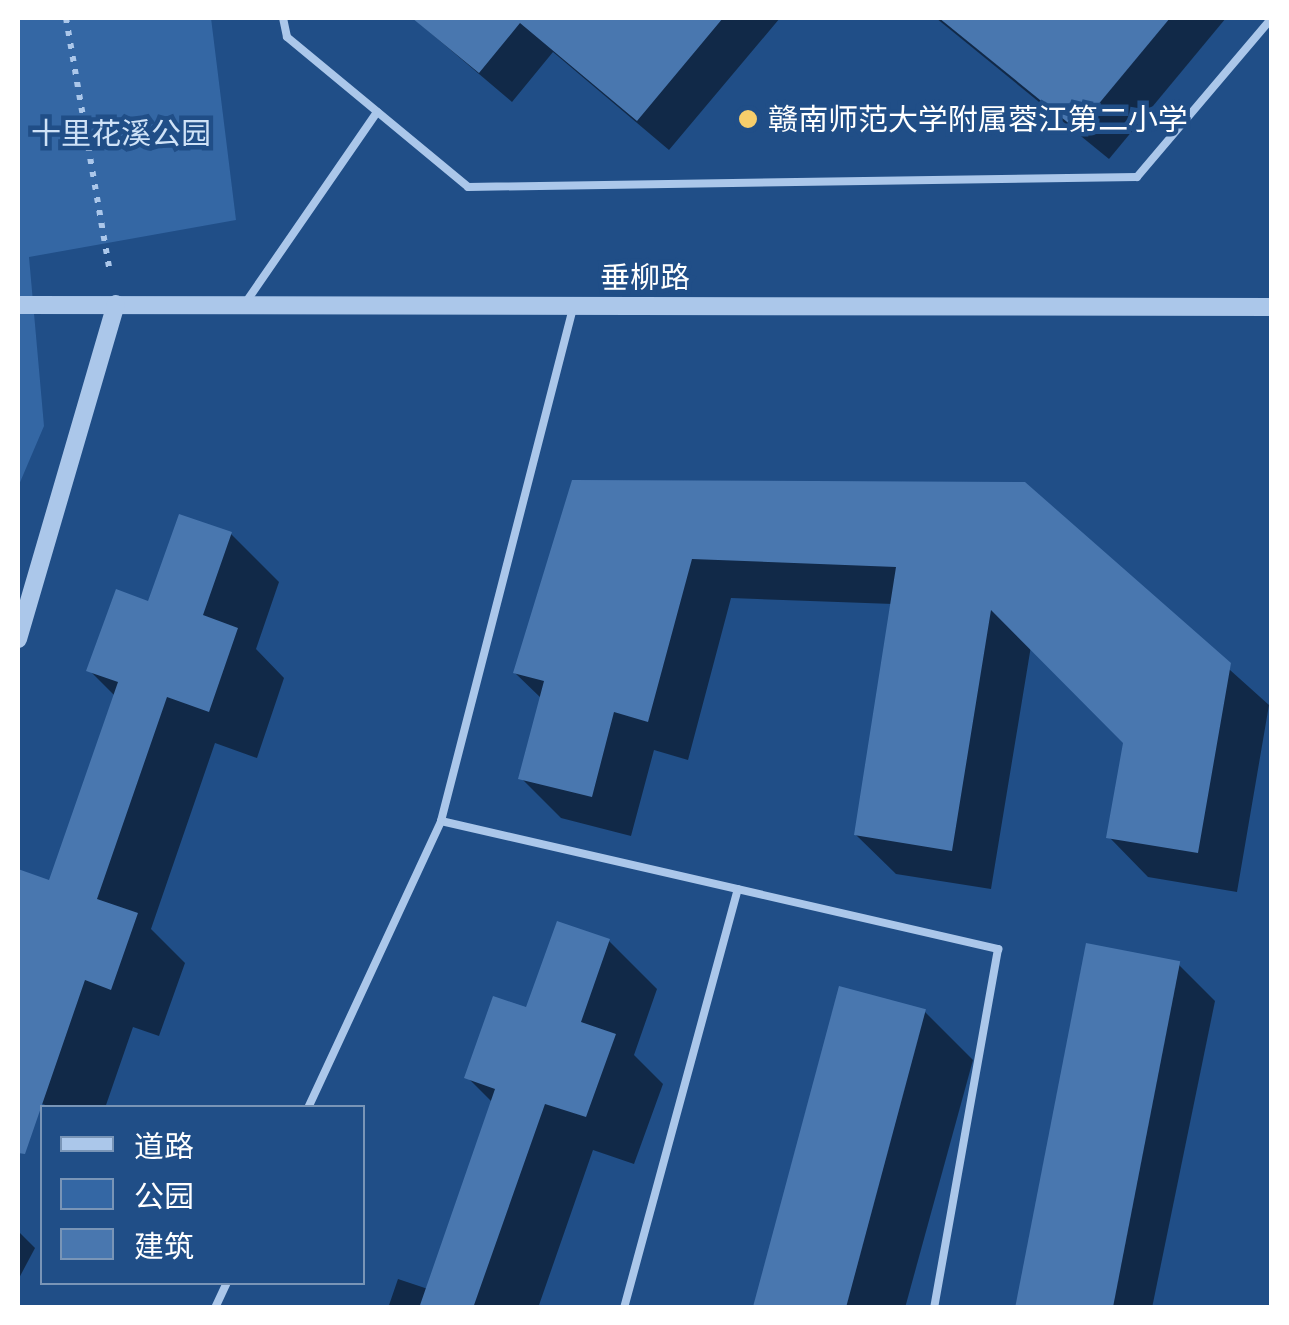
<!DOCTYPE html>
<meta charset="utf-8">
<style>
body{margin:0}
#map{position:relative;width:1289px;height:1325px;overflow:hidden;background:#204e87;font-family:"Open Sans","Noto Sans SC",sans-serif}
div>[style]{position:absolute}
.green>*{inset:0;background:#3467a4}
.shadow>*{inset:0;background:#0007}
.building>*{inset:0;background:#4977af;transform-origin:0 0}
.path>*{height:6px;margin-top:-3px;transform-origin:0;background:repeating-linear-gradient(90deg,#abc7ea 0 5px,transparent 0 13px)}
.service>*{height:8px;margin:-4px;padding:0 4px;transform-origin:4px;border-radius:4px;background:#abc7ea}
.tertiary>*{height:18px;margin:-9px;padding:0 9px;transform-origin:9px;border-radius:9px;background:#abc7ea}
.dots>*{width:28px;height:28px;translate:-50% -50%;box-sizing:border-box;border:5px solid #204e87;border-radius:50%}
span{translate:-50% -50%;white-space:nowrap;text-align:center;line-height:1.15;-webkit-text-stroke:9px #204e87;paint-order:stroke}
.poi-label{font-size:30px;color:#fff}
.left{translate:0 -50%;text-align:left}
.park-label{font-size:30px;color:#cfe2f7}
.street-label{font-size:30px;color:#fff}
.frame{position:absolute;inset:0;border:20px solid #fff;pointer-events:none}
.legend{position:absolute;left:40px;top:1105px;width:325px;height:180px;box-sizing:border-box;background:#204e87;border:2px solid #7995b7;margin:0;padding:12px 18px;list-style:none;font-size:30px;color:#fff}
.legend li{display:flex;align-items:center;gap:20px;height:50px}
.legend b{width:50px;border:2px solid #7995b7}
</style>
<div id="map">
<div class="green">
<i style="clip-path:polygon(18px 18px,211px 18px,236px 220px,29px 257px,44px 426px,18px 487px)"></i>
</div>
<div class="shadow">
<i style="clip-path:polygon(413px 18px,780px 18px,669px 150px,553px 52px,512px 102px)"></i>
<i style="clip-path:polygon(936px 18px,1226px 18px,1109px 159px)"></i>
<i style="clip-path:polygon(574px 482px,1024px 485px,1269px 705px,1237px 892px,1148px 877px,1109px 837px,1126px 742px,1031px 646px,991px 889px,896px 874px,856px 835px,893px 604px,731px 598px,688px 760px,654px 750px,631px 836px,561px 818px,521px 778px,542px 699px,515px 673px)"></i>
<i style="clip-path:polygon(231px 534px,279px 582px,256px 649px,284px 678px,257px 758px,215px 743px,151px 929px,185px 963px,159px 1036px,133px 1027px,105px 1108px,53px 1108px,35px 1101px,18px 1084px,18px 881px,20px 873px,51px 883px,116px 697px,89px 670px,150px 605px)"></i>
<i style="clip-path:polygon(609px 941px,657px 989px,634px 1055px,663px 1084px,634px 1164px,593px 1150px,538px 1308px,388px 1308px,398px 1279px,428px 1289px,493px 1103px,467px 1077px,528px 1010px)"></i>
<i style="clip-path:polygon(1179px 965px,1215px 1001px,1152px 1308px,1019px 1308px)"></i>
<i style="clip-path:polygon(925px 1012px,973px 1060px,905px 1308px,753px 1308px)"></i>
<i style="clip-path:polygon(18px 1231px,35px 1248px,18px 1280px)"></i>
</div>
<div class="building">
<i style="clip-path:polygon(412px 18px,723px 18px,637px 121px,520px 23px,479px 73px)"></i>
<i style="clip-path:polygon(939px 18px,1170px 18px,1077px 130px)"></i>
<i style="clip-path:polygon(572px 480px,1025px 482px,1231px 663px,1198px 853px,1106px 838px,1123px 743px,991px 610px,952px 851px,854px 835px,896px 567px,692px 559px,648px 722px,614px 712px,592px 797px,518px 779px,544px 681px,513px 673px)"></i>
<i style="clip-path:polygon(179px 514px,232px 532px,203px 615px,238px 628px,209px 712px,167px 697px,97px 899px,138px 913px,111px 990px,85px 980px,25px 1154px,18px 1153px,18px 869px,49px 880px,118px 682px,86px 671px,116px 589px,148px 601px)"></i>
<i style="clip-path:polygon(557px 921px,610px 939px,581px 1022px,616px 1034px,586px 1117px,545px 1104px,473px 1308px,419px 1308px,495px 1089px,464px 1078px,493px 996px,526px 1007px)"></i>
<i style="left:1086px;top:943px;width:96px;height:372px;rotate:11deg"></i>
<i style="left:839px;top:986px;width:90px;height:334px;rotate:15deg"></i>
</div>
<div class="path">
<i style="left:66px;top:18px;width:254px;rotate:80.2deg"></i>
</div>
<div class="service">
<i style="left:283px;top:18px;width:19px;rotate:78deg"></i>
<i style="left:287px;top:37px;width:235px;rotate:39.6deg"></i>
<i style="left:468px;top:187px;width:669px;rotate:-0.86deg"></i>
<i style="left:1137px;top:177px;width:209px;rotate:-49.7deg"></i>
<i style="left:246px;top:302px;width:231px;rotate:-55.4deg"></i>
<i style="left:441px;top:821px;width:572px;rotate:12.94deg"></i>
<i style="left:998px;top:949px;width:365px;rotate:100.1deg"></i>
<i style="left:308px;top:1108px;width:316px;rotate:-65.1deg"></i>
<i style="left:441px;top:821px;width:530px;rotate:-75.57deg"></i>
<i style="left:215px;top:1308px;width:29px;rotate:-65deg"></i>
<i style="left:624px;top:1308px;width:434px;rotate:-74.8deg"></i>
</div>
<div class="tertiary">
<i style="left:18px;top:305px;width:1254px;rotate:0.09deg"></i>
<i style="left:18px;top:639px;width:349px;rotate:-73.7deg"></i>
</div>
<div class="dots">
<i style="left:748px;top:119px;background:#f7ce6b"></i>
</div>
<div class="poi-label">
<span class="left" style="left:768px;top:119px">赣南师范大学附属蓉江第二小学</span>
</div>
<div class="park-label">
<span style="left:121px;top:133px">十里花溪公园</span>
</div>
<div class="street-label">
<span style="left:645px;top:277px">垂柳路</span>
</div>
<div class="frame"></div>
<ul class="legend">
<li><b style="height:12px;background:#abc7ea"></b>道路</li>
<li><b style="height:28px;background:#3467a4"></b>公园</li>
<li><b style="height:28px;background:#4977af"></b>建筑</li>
</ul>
</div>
